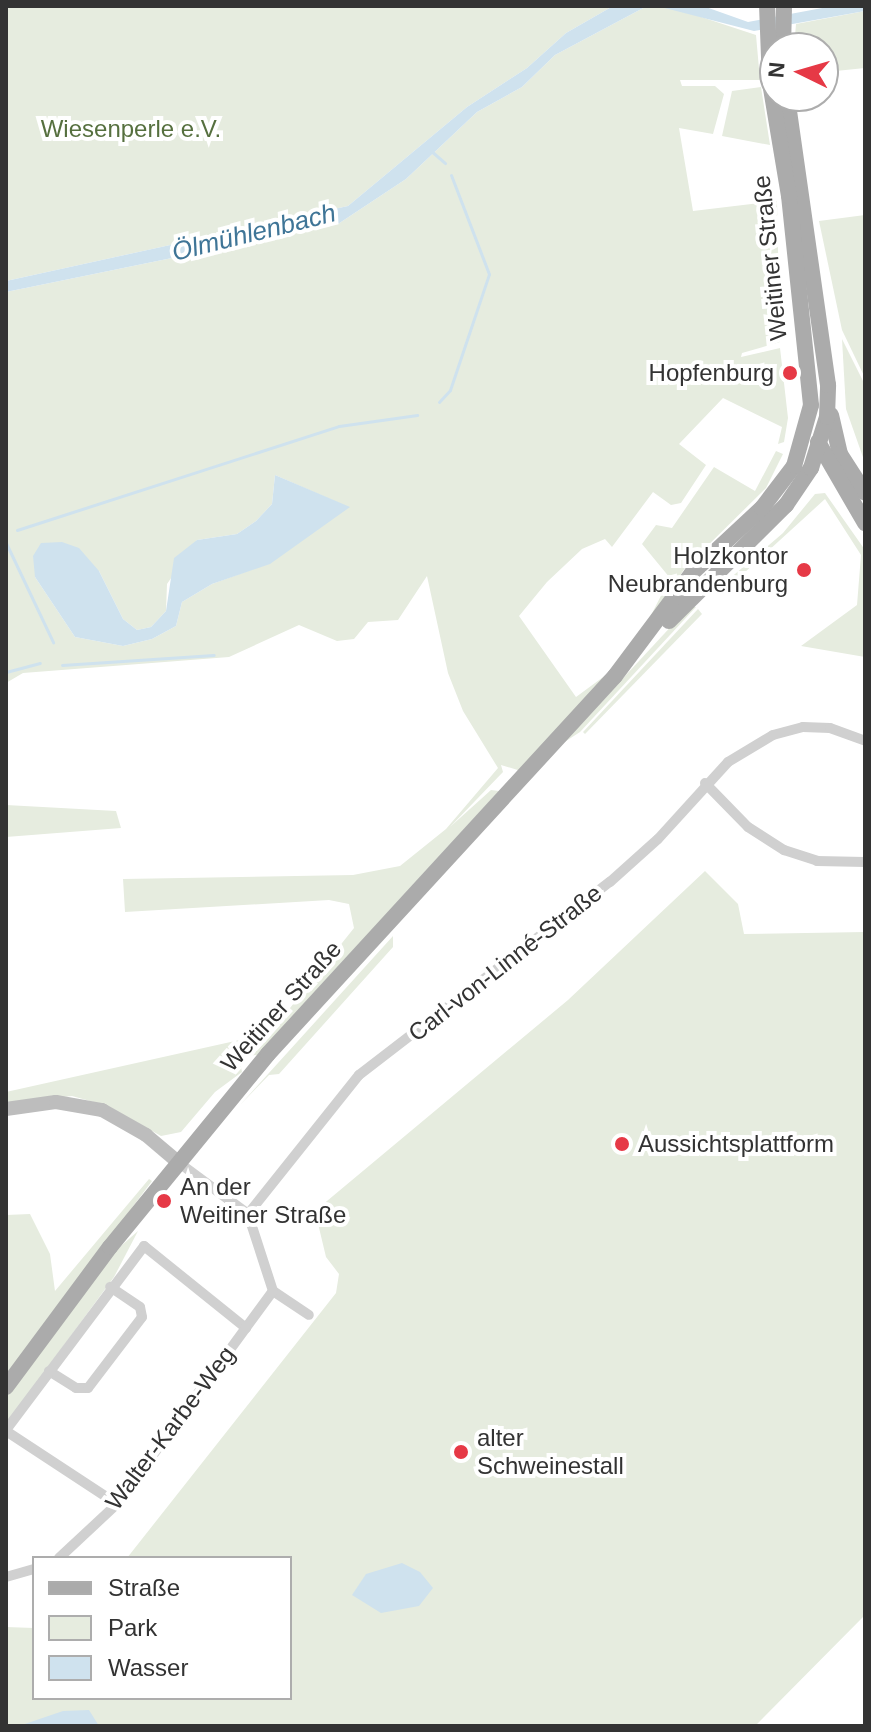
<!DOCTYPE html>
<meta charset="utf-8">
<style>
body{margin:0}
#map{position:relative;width:871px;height:1732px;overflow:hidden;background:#fff;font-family:Helvetica,sans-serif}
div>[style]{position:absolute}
.green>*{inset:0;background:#e6ecdf}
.water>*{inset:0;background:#cfe2ee}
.stream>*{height:3px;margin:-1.5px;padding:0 1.5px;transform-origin:1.5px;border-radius:1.5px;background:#cfe2ee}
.street>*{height:10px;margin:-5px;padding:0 5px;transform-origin:5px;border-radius:5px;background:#d0d0d0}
.secondary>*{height:14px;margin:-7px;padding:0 7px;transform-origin:7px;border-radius:7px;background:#bdbdbd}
.primary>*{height:16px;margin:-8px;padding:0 8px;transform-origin:8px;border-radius:8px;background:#ababab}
.dots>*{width:22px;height:22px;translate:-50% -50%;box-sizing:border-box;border:4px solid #fff;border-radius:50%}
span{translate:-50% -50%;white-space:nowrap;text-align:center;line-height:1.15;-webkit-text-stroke:8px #fff;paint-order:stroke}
.park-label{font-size:24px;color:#56703f}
.street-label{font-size:24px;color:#333}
.poi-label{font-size:24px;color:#333}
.right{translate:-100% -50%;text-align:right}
.left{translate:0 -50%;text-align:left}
.water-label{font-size:26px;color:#3f7597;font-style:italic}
.frame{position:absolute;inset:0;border:8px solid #333;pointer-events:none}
.legend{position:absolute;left:32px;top:1556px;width:260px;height:144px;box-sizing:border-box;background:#fff;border:2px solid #adadad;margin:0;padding:10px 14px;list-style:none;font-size:24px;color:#333}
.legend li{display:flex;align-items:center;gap:16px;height:40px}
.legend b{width:40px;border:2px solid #adadad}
.north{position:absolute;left:759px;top:32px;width:80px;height:80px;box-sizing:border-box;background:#fff;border:2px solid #adadad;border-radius:50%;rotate:275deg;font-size:22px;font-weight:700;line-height:32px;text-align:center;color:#333}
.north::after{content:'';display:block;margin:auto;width:28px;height:36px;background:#e63946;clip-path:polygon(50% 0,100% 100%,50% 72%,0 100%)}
</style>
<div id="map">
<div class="green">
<i style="clip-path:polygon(6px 6px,613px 6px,566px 33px,527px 68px,467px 107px,348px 206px,6px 281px)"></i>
<i style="clip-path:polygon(evenodd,647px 6px,671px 7px,756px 35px,760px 80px,680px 80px,682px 86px,715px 86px,724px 94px,713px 134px,679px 128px,693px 211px,777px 201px,780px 342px,742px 353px,741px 357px,780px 348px,788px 418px,784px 442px,778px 444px,782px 427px,723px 398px,679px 444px,706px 465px,681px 503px,671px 505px,653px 492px,612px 547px,605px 539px,582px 549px,547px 582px,519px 616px,576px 697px,610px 672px,521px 771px,501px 765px,503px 772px,450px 827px,491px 790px,499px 791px,257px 1055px,239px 1057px,242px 1072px,215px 1092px,181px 1132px,161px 1136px,108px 1106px,72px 1096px,6px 1103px,6px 1092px,253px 1037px,286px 1013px,354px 928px,349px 904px,329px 900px,125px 912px,123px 879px,353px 875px,400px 866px,446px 829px,498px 768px,463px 711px,448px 673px,427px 576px,398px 620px,368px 622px,354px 639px,337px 641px,299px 625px,229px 657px,23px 673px,6px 683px,6px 292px,338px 224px,406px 179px,477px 112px,522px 87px,555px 55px,647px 6px,275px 475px,348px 507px,270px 563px,212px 584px,182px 602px,176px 626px,152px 639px,123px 646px,75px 637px,35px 577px,99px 571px,123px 619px,137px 630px,151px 627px,166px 611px,167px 584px,197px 540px,237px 534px,256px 521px,272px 504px,275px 475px)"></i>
<i style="clip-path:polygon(865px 11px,865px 68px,826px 72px,823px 78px,823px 48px,794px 48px,796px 24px)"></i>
<i style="clip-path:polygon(761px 87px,770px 145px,722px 136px,732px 91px)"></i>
<i style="clip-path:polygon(865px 215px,865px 378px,842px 330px,819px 221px)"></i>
<i style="clip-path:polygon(842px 339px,865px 385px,865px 463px,846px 409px)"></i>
<i style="clip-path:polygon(776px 451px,783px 454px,766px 488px,685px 568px,644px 629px,670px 578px,642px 544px,656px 525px,672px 528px,714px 467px,755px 491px)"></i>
<i style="clip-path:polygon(825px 493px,865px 550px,865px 657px,801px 646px,857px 605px,861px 555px,825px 499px,732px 584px,728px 580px,783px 533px,815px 494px)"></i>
<i style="clip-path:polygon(689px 607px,696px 607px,580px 732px,563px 743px)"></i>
<i style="clip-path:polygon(698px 609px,702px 614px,585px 734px,583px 732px)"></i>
<i style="clip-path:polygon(6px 805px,116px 811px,121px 828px,6px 837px)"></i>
<i style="clip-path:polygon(705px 871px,738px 904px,744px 934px,865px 932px,865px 1615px,755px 1726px,6px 1726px,6px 1627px,34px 1628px,34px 1698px,290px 1698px,290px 1558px,127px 1558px,336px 1293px,339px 1274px,326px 1257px,315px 1211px,568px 1000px)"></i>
<i style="clip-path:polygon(393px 936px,393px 947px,279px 1074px,269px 1075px,240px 1105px)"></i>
<i style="clip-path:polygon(149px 1179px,152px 1181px,6px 1376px,6px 1215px,30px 1214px,50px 1254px,55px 1291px)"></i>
<i style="clip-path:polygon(138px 1231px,114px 1277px,6px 1424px,6px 1396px,114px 1252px)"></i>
</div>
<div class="water">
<i style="clip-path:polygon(613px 6px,647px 6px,555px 55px,522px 87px,477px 112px,406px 179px,338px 224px,6px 292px,6px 281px,348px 206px,467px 107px,527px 68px,566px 33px)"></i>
<i style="clip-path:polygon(657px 6px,703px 6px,748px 22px,833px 6px,865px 6px,865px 11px,754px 31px)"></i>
<i style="clip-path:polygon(275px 475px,350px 507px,270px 564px,212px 584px,182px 602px,176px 626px,152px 639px,123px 646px,75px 637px,35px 577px,33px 556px,41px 543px,62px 542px,79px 548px,99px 571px,123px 619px,137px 630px,151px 627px,166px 611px,174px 558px,197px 540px,237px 534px,256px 521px,272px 504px)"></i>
<i style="clip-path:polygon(402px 1563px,420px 1572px,433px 1588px,419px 1606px,381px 1613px,352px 1595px,366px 1574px)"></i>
<i style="clip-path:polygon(89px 1710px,99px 1726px,19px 1726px,63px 1711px)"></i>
</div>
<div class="stream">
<i style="left:430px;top:150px;width:20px;rotate:41deg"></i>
<i style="left:439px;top:402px;width:16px;rotate:-47deg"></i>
<i style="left:450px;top:390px;width:122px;rotate:-71.4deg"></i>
<i style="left:489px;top:274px;width:106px;rotate:-111deg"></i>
<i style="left:17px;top:530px;width:338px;rotate:-17.9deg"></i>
<i style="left:339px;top:426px;width:79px;rotate:-8deg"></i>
<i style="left:6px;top:543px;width:110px;rotate:64.6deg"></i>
<i style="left:62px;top:665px;width:152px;rotate:-3.8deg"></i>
<i style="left:6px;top:672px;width:35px;rotate:-15deg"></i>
</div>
<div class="street">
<i style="left:705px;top:783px;width:62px;rotate:45.7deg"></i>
<i style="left:748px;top:827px;width:43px;rotate:32.6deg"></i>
<i style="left:784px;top:850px;width:35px;rotate:18deg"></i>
<i style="left:817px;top:861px;width:48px;rotate:1.2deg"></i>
<i style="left:178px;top:1162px;width:87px;rotate:36.6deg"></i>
<i style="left:248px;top:1214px;width:178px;rotate:-51.4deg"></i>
<i style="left:359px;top:1075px;width:317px;rotate:-37.6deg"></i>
<i style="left:610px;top:882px;width:64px;rotate:-41.9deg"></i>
<i style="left:658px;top:839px;width:104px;rotate:-47.7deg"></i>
<i style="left:728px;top:762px;width:52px;rotate:-31deg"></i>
<i style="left:773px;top:735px;width:31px;rotate:-15deg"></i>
<i style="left:803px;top:727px;width:27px;rotate:2deg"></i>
<i style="left:830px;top:728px;width:37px;rotate:20deg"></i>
<i style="left:273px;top:1291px;width:43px;rotate:33.7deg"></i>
<i style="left:49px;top:1371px;width:32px;rotate:32deg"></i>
<i style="left:76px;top:1388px;width:12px"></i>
<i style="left:88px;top:1388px;width:89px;rotate:-52.7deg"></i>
<i style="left:142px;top:1317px;width:10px;rotate:-101deg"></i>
<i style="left:140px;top:1307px;width:36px;rotate:-146deg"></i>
<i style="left:6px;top:1430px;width:230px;rotate:-53.1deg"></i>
<i style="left:144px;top:1246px;width:131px;rotate:38.8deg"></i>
<i style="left:6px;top:1431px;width:133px;rotate:33.3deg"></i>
<i style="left:59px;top:1558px;width:79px;rotate:-43deg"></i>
<i style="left:117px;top:1504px;width:264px;rotate:-53.8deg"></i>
<i style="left:273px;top:1291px;width:81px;rotate:-108deg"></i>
<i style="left:6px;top:1577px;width:29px;rotate:-16deg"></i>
</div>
<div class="secondary">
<i style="left:6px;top:1109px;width:50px;rotate:-8deg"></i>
<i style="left:56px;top:1102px;width:47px;rotate:9.9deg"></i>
<i style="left:102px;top:1110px;width:51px;rotate:29.6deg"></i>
<i style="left:146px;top:1135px;width:42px;rotate:40.2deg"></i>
</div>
<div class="primary">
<i style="left:783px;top:48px;width:42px;rotate:-88.6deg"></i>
<i style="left:831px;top:415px;width:40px;rotate:77deg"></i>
<i style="left:840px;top:454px;width:46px;rotate:57.3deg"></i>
<i style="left:818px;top:442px;width:94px;rotate:59.9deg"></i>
<i style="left:669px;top:621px;width:165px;rotate:-44.8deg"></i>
<i style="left:786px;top:505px;width:45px;rotate:-56deg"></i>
<i style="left:811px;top:468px;width:53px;rotate:-72.6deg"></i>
<i style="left:827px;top:417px;width:32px;rotate:-88deg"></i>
<i style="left:828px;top:385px;width:292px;rotate:-98.1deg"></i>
<i style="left:6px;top:1387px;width:174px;rotate:-53.4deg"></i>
<i style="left:110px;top:1247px;width:249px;rotate:-50.7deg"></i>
<i style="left:268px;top:1054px;width:513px;rotate:-47.45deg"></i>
<i style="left:615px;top:676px;width:129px;rotate:-53.2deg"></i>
<i style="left:692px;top:573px;width:96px;rotate:-42.9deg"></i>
<i style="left:762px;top:508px;width:53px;rotate:-52.7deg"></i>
<i style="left:794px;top:466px;width:63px;rotate:-74.4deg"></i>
<i style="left:811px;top:405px;width:210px;rotate:-96deg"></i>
<i style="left:789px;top:196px;width:115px;rotate:-99.5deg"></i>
<i style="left:770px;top:83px;width:77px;rotate:-92.2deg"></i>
</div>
<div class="dots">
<i style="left:790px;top:373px;background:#e63946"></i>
<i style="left:804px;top:570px;background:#e63946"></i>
<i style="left:622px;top:1144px;background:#e63946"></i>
<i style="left:164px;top:1201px;background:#e63946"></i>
<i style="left:461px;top:1452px;background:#e63946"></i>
</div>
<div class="park-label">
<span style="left:131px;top:129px">Wiesenperle e.V.</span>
</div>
<div class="street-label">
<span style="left:770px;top:258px;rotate:-96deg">Weitiner Straße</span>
<span style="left:505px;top:963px;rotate:-38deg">Carl-von-Linné-Straße</span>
<span style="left:281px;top:1006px;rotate:-48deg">Weitiner Straße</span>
<span style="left:170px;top:1428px;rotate:-53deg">Walter-Karbe-Weg</span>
</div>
<div class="poi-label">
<span class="right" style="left:774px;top:373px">Hopfenburg</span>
<span class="right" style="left:788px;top:570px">Holzkontor<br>Neubrandenburg</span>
<span class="left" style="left:638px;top:1144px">Aussichtsplattform</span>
<span class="left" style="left:180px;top:1201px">An der<br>Weitiner Straße</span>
<span class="left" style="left:477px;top:1452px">alter<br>Schweinestall</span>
</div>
<div class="water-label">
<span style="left:254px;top:233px;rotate:-14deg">Ölmühlenbach</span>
</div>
<div class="frame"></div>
<ul class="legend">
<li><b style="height:10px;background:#ababab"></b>Straße</li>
<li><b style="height:22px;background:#e6ecdf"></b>Park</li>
<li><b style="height:22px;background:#cfe2ee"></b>Wasser</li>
</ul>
<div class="north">N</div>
</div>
